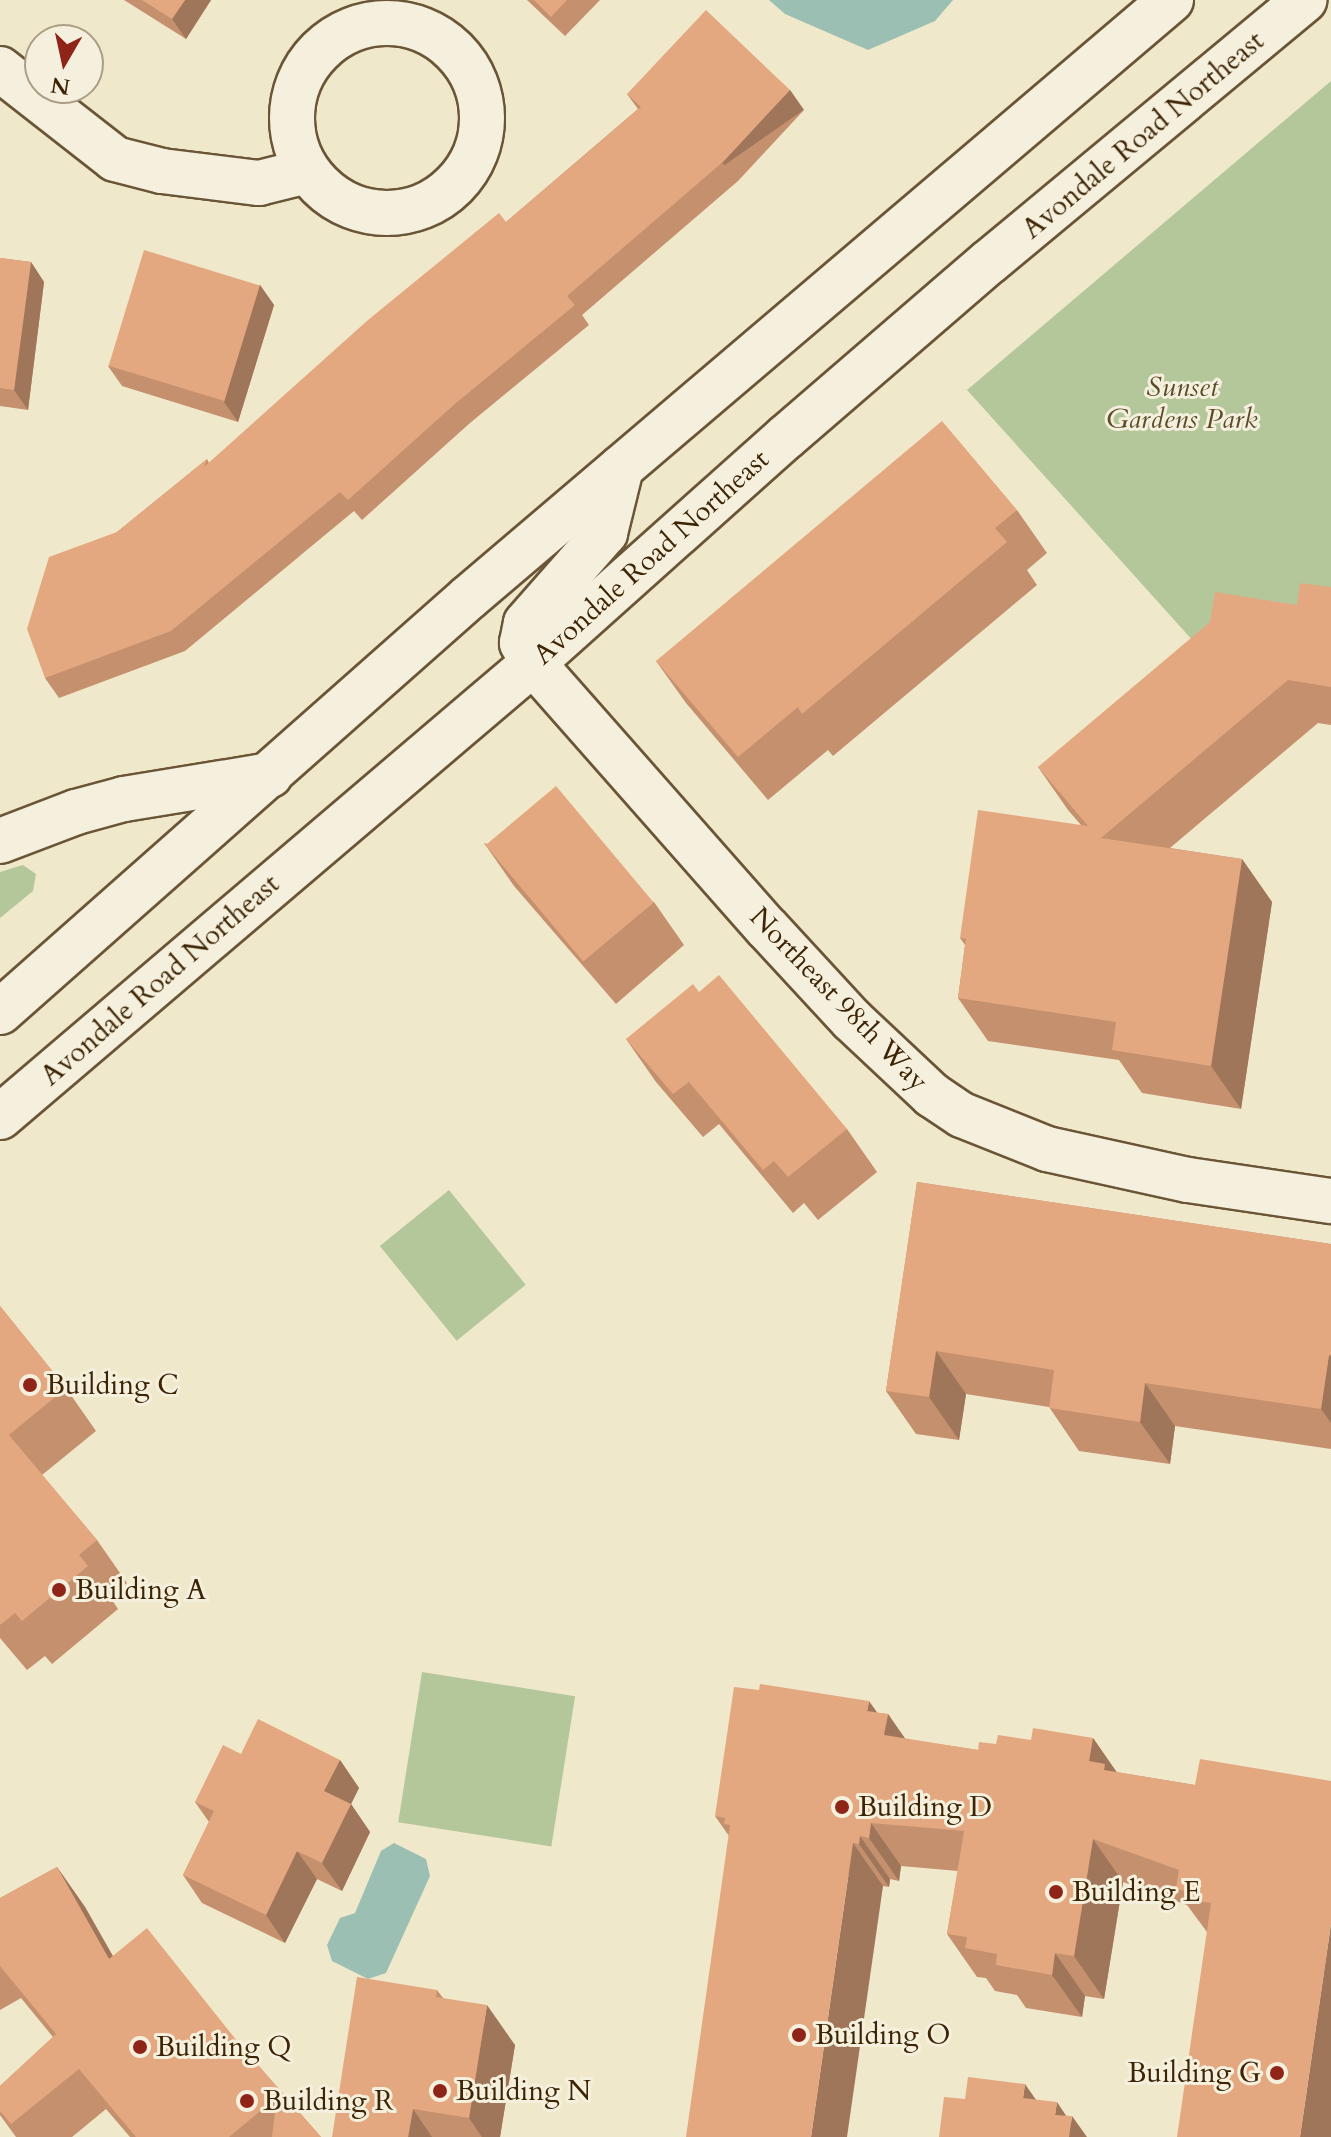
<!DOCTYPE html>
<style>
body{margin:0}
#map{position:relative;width:1331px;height:2137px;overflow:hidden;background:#f0e8cb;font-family:Cardo,serif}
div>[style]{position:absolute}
.green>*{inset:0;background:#b4c79b;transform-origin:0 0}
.water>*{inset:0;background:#9bc0b3}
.roads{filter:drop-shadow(2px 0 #6a5536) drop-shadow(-2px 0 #6a5536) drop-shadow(0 2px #6a5536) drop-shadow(0 -2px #6a5536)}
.street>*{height:44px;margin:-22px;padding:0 22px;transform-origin:22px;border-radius:22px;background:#f5f0dd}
.street>.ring{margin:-22px;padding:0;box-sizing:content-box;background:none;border:44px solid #f5f0dd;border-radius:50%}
.secondary>*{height:44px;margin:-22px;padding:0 22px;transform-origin:22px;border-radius:22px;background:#f5f0dd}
.wall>*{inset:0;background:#c4906e}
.shaded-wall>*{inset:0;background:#a0765a;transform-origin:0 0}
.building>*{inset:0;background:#e4a880;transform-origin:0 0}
.dots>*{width:22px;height:22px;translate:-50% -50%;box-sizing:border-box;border:4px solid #f5f0dd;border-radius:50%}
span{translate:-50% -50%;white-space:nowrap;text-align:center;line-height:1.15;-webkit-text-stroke:6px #f5f0dd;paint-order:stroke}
.street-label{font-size:28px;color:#3d2404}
.park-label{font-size:28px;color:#5b4d2a;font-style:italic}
.poi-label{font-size:28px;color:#3d2404}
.left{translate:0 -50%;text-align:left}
.right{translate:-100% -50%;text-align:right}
.north{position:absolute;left:24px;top:24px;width:80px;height:80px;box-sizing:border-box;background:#f5f0dd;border:2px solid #ab9e86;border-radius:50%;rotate:189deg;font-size:22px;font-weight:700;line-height:32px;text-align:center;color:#3d2404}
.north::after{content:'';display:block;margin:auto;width:28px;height:36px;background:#8f2418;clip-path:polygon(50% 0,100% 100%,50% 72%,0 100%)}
</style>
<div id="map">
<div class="green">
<i style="clip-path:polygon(1331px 81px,1331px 587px,1204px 653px,967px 390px)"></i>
<i style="clip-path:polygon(23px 865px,36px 874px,33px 891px,0 918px,0 872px)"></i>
<i style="left:449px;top:1190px;width:122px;height:89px;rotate:51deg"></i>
<i style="left:422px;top:1672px;width:155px;height:152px;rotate:9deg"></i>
</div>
<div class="water">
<i style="clip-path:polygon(769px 0,953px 0,935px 21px,868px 50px,785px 14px)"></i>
<i style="clip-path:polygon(394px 1843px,426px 1859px,430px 1876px,386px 1973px,368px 1979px,332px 1961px,327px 1945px,340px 1918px,355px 1913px,381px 1851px)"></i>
</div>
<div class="roads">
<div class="street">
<i class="ring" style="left:292px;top:23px;width:146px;height:146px"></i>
<i style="left:0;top:69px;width:146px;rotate:38deg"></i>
<i style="left:115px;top:159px;width:49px;rotate:14.3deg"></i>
<i style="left:162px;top:171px;width:98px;rotate:7.1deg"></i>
<i style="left:259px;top:183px;width:49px;rotate:-14deg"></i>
<i style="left:533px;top:663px;width:354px;rotate:48.6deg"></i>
<i style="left:767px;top:928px;width:125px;rotate:47.3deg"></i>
<i style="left:852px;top:1020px;width:110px;rotate:43.2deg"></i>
<i style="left:932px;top:1095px;width:36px;rotate:34deg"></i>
<i style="left:962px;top:1115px;width:92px;rotate:21.8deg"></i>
<i style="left:1047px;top:1149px;width:144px;rotate:12.4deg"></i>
<i style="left:1188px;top:1180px;width:145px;rotate:8.4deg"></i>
</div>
<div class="secondary">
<i style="left:533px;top:663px;width:23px;rotate:-119deg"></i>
<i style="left:522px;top:643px;width:20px;rotate:-79deg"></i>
<i style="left:526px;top:623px;width:120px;rotate:-48.7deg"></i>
<i style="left:605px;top:533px;width:67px;rotate:-76.2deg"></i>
<i style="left:0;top:841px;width:81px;rotate:-20.9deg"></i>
<i style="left:76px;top:812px;width:50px;rotate:-15.2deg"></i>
<i style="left:124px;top:799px;width:148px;rotate:-9.3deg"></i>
<i style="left:0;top:1012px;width:625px;rotate:-41.5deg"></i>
<i style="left:468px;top:598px;width:923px;rotate:-40.39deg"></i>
<i style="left:0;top:1117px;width:700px;rotate:-40.42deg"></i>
<i style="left:533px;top:663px;width:339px;rotate:-41.8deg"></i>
<i style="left:786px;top:437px;width:268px;rotate:-40.8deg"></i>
<i style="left:989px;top:262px;width:410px;rotate:-39.7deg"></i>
</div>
</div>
<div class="wall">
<i style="clip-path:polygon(124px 0,211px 0,186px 39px)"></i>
<i style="clip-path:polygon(527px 0,600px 0,565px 36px)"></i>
<i style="clip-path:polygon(790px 90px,804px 110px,738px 181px,582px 315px,589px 325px,470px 423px,362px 520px,354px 511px,185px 651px,59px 698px,45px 678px,117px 532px,207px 459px,209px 463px,506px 222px,638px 109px,627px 94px)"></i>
<i style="clip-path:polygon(0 258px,31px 262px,44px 282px,28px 410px,0 406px)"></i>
<i style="clip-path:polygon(260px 285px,274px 305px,238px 422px,122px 386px,108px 366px)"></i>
<i style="clip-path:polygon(1017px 510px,1047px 553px,1027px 570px,1037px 585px,833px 756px,828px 750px,768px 800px,686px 703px,656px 661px)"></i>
<i style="clip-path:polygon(1331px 587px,1331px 725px,1318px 723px,1170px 848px,1242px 859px,1272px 902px,1241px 1109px,1142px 1093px,1119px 1060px,988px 1041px,958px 998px,965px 945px,960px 938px,1081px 825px,1068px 810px,1038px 767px,1297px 605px)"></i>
<i style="clip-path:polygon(484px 843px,654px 902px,684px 945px,616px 1004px,514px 886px)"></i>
<i style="clip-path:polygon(699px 992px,847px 1129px,877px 1172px,818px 1220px,804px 1203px,793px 1213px,719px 1124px,703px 1137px,656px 1082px,626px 1039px)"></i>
<i style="clip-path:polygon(917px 1182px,1331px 1244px,1331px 1449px,1175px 1426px,1170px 1464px,1079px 1451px,1049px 1407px,966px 1394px,959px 1440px,916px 1434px,886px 1391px)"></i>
<i style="clip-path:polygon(0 1306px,66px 1388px,96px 1431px,42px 1475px,97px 1540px,127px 1583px,110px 1597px,118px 1609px,52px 1664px,45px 1656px,27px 1670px,0 1638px)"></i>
<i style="clip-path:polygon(877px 1713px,888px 1714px,905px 1739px,978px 1750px,996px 1744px,1031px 1740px,1093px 1738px,1116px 1772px,1195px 1785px,1331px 1781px,1207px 1932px,1187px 1905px,1123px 1882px,1104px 1999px,1085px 1996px,1082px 2017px,1026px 2008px,1017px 1995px,995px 1991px,986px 1978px,977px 1977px,947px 1934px,958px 1871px,901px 1866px,899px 1881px,890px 1879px,889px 1887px,883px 1886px,729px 1836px,715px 1816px)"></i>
<i style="clip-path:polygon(241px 1754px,340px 1760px,359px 1788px,351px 1804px,370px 1832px,342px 1891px,317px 1879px,285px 1943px,202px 1903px,183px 1875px,209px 1822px,195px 1802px)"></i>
<i style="clip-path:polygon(57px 1867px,85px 1907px,113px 1956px,237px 2041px,321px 2137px,130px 2137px,106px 2109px,72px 2137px,16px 2137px,0 2115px,0 2086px,53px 2037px,21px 1998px,0 2010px,0 1898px)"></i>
<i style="clip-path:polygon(437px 1990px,443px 1998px,515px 2045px,500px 2137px,332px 2137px)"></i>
</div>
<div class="shaded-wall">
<i style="clip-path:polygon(185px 0,211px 0,186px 39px,172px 19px)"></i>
<i style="left:790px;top:90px;width:24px;height:97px;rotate:55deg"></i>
<i style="clip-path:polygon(31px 262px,44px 282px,28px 410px,14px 390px)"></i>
<i style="clip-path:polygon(260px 285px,274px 305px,238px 422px,224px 402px)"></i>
<i style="clip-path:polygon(1242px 859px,1272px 902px,1241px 1109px,1211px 1066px)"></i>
<i style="clip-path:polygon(936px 1351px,966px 1394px,959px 1440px,929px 1397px)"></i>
<i style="clip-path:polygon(1329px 1355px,1331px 1357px,1331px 1423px,1321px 1409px)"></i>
<i style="clip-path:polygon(1145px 1383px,1175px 1426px,1170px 1464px,1140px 1422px)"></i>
<i style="clip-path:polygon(869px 1701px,886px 1725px,888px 1714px,918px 1757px,914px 1778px,867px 1711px)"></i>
<i style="clip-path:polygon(1093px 1738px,1123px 1781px,1089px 1761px)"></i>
<i style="clip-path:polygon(340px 1760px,359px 1788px,351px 1804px,370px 1832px,342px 1891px,322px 1863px,324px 1791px)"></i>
<i style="clip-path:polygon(871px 1823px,901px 1866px,899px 1881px,869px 1838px)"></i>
<i style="clip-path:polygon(860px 1836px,890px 1879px,889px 1887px,859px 1844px)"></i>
<i style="clip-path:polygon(1093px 1839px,1123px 1882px,1104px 1999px,1074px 1956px)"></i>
<i style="clip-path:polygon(853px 1843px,883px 1886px,847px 2137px,811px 2137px)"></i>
<i style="clip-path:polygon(297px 1851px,317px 1879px,285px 1943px,266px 1915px)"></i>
<i style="clip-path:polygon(57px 1867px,85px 1907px,137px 1999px,109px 1959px)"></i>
<i style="clip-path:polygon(1331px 1924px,1331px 2137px,1300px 2137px)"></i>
<i style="clip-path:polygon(1055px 1953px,1085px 1996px,1082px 2017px,1052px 1975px)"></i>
<i style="clip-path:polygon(487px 2005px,515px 2045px,500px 2137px,482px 2137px,469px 2118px)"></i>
<i style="clip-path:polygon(1025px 2084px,1055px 2127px,1023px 2098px)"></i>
<i style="clip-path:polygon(1057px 2102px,1071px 2123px,1072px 2116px,1087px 2137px,1069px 2137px,1055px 2115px)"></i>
<i style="clip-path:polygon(413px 2109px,432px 2137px,408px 2137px)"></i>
</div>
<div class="building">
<i style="clip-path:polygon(142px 0,185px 0,172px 19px)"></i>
<i style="clip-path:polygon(534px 0,567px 0,551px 17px)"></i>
<i style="clip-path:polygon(706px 10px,790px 90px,724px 161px,567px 296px,575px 305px,456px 403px,348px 500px,340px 492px,171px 631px,45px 678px,27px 629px,49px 557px,117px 532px,207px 459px,204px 467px,368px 320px,499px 213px,506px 222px,641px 107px,627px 94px)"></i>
<i style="left:144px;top:250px;width:121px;height:121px;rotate:17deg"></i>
<i style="clip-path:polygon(0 258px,31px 262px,14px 390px,0 388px)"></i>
<i style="clip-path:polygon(942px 421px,1017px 510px,995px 528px,1007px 542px,802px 714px,798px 707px,738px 757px,656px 661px)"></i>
<i style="clip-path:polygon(1300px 583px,1331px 587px,1331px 687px,1288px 680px,1101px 838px,1242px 859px,1211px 1066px,1112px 1050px,1116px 1022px,958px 998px,966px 939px,960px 938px,978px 810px,1088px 826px,1038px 767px,1210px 622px,1215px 592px,1297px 605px)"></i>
<i style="left:556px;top:786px;width:152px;height:92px;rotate:50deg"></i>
<i style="clip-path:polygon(719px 975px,847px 1129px,788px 1177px,774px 1161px,763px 1170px,689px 1082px,673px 1094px,626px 1039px,693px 984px,699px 992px)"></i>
<i style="clip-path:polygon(917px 1182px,1331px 1244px,1331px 1355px,1329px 1355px,1321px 1409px,1145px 1383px,1140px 1422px,1049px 1408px,1054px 1370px,936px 1351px,929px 1397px,886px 1391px)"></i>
<i style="clip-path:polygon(0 1306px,66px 1388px,9px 1435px,97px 1540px,79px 1555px,88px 1566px,22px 1621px,15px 1613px,0 1625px)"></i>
<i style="clip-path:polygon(760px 1684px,869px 1701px,867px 1711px,888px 1714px,884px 1735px,978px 1750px,979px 1742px,996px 1744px,998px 1735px,1031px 1740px,1033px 1728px,1093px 1738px,1089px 1761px,1105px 1764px,1104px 1770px,1195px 1785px,1200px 1759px,1331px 1781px,1331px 1924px,1300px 2137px,1177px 2137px,1211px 1903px,1186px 1899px,1187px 1891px,1176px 1889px,1179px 1870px,1093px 1839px,1074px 1956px,1055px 1953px,1052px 1975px,996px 1965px,997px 1954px,965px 1948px,967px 1937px,947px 1934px,964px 1831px,871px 1823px,869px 1838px,860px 1836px,859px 1844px,853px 1843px,811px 2137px,686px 2137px,730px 1825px,724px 1824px,725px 1818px,715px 1816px,734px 1687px,759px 1690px)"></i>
<i style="clip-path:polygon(258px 1719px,340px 1760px,324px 1791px,351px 1804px,322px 1863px,297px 1851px,266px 1915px,183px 1875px,214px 1811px,195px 1802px,223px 1745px,241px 1754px)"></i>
<i style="clip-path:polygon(57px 1867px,109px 1959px,147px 1928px,237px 2041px,321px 2137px,272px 2137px,277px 2097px,229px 2137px,136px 2137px,79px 2069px,11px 2124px,0 2111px,0 2086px,56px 2034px,0 1966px,0 1898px)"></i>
<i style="clip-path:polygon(357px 1977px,437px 1990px,436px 1997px,487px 2005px,469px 2118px,413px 2109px,408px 2137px,332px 2137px)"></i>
<i style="clip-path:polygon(968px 2077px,1025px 2084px,1023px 2098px,1057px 2102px,1055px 2115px,1072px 2116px,1069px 2137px,939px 2137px,944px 2097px,965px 2099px)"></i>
</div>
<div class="dots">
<i style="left:30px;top:1385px;background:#8f2418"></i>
<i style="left:59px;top:1590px;background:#8f2418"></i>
<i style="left:842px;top:1807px;background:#8f2418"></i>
<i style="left:1056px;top:1892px;background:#8f2418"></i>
<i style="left:799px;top:2035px;background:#8f2418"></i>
<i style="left:140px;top:2047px;background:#8f2418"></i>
<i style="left:1277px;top:2073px;background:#8f2418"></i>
<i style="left:440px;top:2091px;background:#8f2418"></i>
<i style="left:247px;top:2101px;background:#8f2418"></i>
</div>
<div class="street-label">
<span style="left:1143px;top:135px;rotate:-40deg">Avondale Road Northeast</span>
<span style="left:651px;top:557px;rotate:-42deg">Avondale Road Northeast</span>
<span style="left:160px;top:980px;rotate:-41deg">Avondale Road Northeast</span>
<span style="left:839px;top:999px;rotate:46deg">Northeast 98th Way</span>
</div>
<div class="park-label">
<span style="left:1182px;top:403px">Sunset<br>Gardens Park</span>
</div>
<div class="poi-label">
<span class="left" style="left:46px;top:1385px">Building C</span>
<span class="left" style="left:75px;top:1590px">Building A</span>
<span class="left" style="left:858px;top:1807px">Building D</span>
<span class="left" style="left:1072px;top:1892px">Building E</span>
<span class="left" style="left:815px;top:2035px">Building O</span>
<span class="left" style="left:156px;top:2047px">Building Q</span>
<span class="right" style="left:1261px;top:2073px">Building G</span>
<span class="left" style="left:456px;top:2091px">Building N</span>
<span class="left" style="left:263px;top:2101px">Building R</span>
</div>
<div class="north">N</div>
</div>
